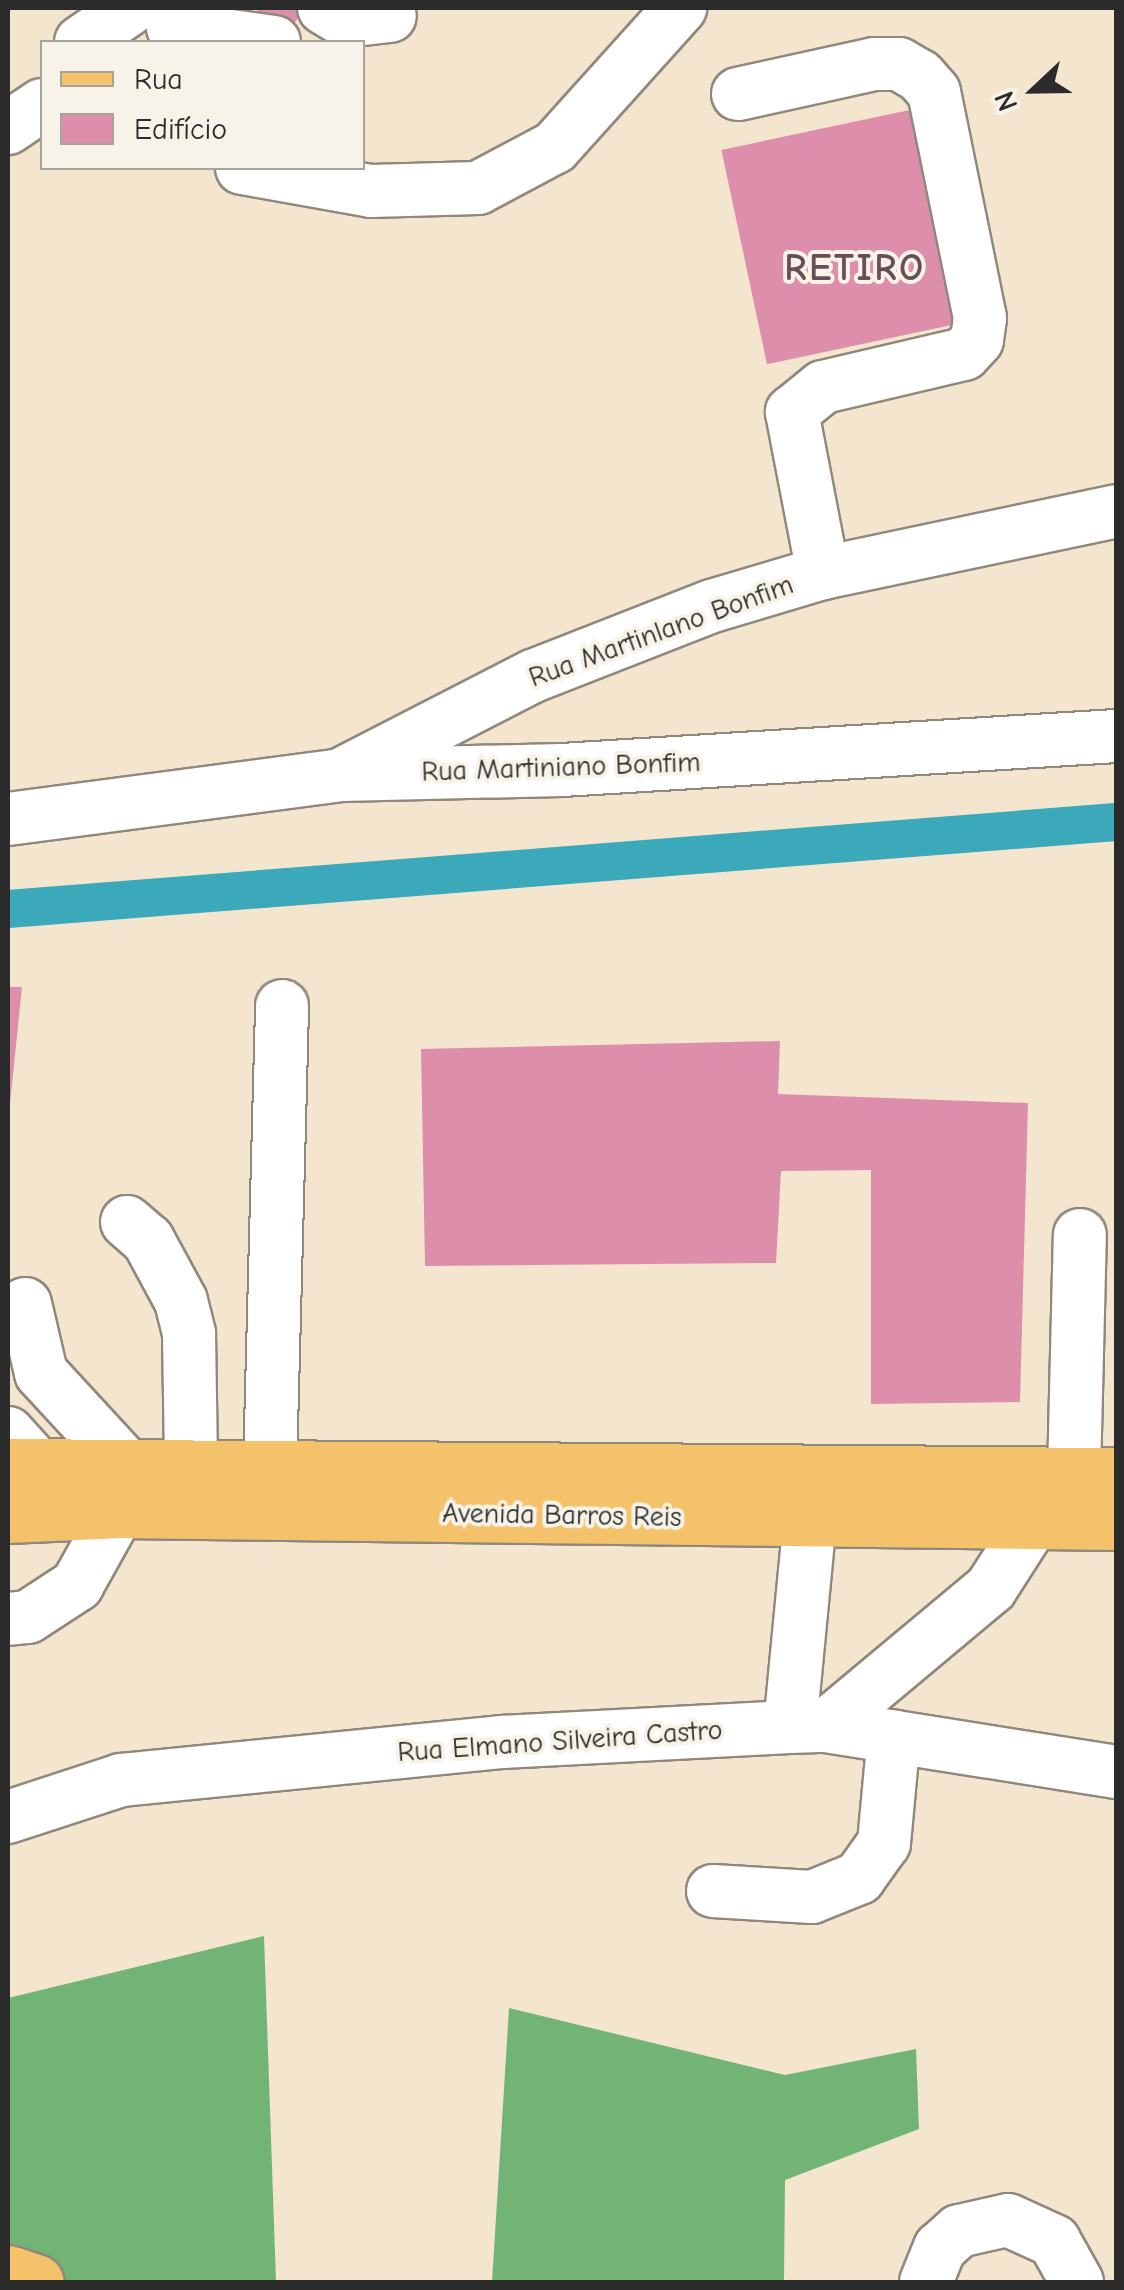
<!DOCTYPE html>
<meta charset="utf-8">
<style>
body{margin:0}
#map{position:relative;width:1124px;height:2290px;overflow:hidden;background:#f4e5ce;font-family:"Comic Neue",sans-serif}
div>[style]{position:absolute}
.forest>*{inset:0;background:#72b476}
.canal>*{height:38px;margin:-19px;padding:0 19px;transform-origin:19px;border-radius:19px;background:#3ba9b9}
.building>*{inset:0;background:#dd8eab;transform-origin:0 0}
.roads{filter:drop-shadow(2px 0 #90887c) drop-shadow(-2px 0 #90887c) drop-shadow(0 2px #90887c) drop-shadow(0 -2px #90887c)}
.minor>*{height:52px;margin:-26px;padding:0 26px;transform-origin:26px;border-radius:26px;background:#fff}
.major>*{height:55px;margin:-27.5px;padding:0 27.5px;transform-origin:27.5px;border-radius:27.5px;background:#f4c26a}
span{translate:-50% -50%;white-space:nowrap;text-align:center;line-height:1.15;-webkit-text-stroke:8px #f7f3e8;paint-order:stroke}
.street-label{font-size:28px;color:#2b2b2b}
.district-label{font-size:38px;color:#694e58;font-weight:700;letter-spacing:2.5px}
.frame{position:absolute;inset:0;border:10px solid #2b2b2b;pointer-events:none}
.legend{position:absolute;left:40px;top:40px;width:325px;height:130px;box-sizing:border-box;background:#f7f3e8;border:2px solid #a5a39c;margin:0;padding:12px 18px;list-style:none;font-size:30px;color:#2b2b2b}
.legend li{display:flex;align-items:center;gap:20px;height:50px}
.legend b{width:50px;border:2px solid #a5a39c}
.north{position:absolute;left:984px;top:40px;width:100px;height:100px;-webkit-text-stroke:8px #f7f3e8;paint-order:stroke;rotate:248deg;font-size:28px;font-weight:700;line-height:40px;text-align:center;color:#2b2b2b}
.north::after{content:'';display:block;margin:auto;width:35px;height:45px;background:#2b2b2b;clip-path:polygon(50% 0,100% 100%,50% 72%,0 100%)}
</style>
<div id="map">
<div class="forest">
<i style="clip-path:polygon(264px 1936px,276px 2282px,8px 2282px,8px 1998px)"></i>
<i style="clip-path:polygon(509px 2008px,785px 2075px,916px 2049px,919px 2129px,785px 2180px,784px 2282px,492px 2282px)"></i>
</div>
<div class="canal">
<i style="left:8px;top:909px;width:1111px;rotate:-4.49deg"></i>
</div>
<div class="building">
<i style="clip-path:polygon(254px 8px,305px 8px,289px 31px)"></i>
<i style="left:919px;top:108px;width:219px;height:202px;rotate:78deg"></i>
<i style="clip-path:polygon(8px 987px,22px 987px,10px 1104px,8px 1104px)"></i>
<i style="clip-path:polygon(780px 1041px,778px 1094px,1028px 1103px,1020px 1402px,871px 1404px,871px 1170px,781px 1171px,776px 1263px,425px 1266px,421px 1049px)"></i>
</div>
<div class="roads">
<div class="minor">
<i style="left:324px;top:8px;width:26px;rotate:31deg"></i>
<i style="left:346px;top:21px;width:44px;rotate:-6.5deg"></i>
<i style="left:173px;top:28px;width:102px;rotate:7.9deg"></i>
<i style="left:81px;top:42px;width:60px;rotate:-34.2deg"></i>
<i style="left:738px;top:94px;width:139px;rotate:-12.4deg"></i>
<i style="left:874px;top:64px;width:25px"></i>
<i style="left:899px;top:64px;width:24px;rotate:30deg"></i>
<i style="left:920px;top:76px;width:21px;rotate:49deg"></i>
<i style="left:934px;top:92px;width:231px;rotate:78.5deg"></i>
<i style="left:980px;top:318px;width:22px;rotate:98deg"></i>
<i style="left:977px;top:340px;width:19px;rotate:133deg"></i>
<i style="left:964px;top:354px;width:145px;rotate:166.8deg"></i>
<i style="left:823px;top:387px;width:40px;rotate:141deg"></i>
<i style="left:792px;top:412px;width:164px;rotate:79.1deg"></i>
<i style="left:8px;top:128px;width:41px;rotate:-34.1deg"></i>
<i style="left:242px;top:168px;width:131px;rotate:10.1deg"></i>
<i style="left:371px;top:191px;width:107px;rotate:-1.6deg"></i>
<i style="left:478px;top:188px;width:87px;rotate:-28deg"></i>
<i style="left:555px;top:147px;width:187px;rotate:-48deg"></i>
<i style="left:346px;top:772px;width:210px;rotate:-27.2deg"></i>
<i style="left:533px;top:676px;width:192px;rotate:-21.4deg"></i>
<i style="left:712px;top:606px;width:116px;rotate:-16.6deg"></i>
<i style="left:823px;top:573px;width:299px;rotate:-11.9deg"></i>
<i style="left:8px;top:819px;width:335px;rotate:-7.5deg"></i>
<i style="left:340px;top:775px;width:222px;rotate:-1.3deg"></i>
<i style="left:562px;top:770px;width:555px;rotate:-3.51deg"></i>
<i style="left:127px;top:1222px;width:28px;rotate:41deg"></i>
<i style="left:148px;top:1240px;width:69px;rotate:61.6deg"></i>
<i style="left:181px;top:1301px;width:34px;rotate:76deg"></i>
<i style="left:189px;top:1334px;width:132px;rotate:89.1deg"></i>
<i style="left:25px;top:1304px;width:71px;rotate:76.9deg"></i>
<i style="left:41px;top:1373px;width:124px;rotate:47.3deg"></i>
<i style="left:8px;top:1433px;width:42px;rotate:47.9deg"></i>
<i style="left:270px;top:1467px;width:461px;rotate:-88.5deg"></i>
<i style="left:1074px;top:1475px;width:240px;rotate:-88.6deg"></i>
<i style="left:8px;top:1619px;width:20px;rotate:-6deg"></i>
<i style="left:28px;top:1617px;width:59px;rotate:-33.1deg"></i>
<i style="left:77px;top:1585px;width:86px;rotate:-60.8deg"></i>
<i style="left:826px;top:1726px;width:215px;rotate:-39.9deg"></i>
<i style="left:991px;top:1588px;width:80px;rotate:-57.3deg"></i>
<i style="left:790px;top:1727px;width:210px;rotate:-84.5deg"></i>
<i style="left:8px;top:1817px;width:119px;rotate:-18.1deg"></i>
<i style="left:121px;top:1780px;width:383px;rotate:-5.7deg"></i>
<i style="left:502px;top:1742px;width:288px;rotate:-3deg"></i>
<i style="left:790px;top:1727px;width:36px;rotate:-2deg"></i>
<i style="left:826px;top:1726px;width:294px;rotate:9deg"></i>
<i style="left:713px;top:1891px;width:99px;rotate:3.5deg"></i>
<i style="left:812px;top:1897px;width:51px;rotate:-22deg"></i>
<i style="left:859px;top:1878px;width:43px;rotate:-54.5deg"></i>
<i style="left:884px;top:1843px;width:107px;rotate:-84.7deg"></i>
<i style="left:926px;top:2282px;width:37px;rotate:-68deg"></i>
<i style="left:940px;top:2248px;width:25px;rotate:-42deg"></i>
<i style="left:959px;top:2231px;width:50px;rotate:-12.7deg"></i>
<i style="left:1008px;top:2220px;width:51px;rotate:24.5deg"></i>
<i style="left:1054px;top:2241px;width:47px;rotate:60.7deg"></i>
</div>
<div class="major">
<i style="left:8px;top:1466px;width:1108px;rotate:0.47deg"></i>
<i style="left:8px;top:1515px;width:111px;rotate:-2.6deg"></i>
<i style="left:119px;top:1510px;width:997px;rotate:0.69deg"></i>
<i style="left:8px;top:2273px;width:29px;rotate:18deg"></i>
</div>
</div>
<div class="street-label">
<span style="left:661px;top:631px;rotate:-20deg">Rua Martinlano Bonfim</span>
<span style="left:561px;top:767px;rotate:-2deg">Rua Martiniano Bonfim</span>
<span style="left:562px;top:1515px;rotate:1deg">Avenida Barros Reis</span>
<span style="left:560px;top:1741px;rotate:-4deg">Rua Elmano Silveira Castro</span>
</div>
<div class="district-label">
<span style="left:855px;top:269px">RETIRO</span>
</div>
<div class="frame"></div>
<ul class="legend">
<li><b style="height:12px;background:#f4c26a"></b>Rua</li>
<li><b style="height:28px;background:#dd8eab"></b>Edifício</li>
</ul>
<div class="north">N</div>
</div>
